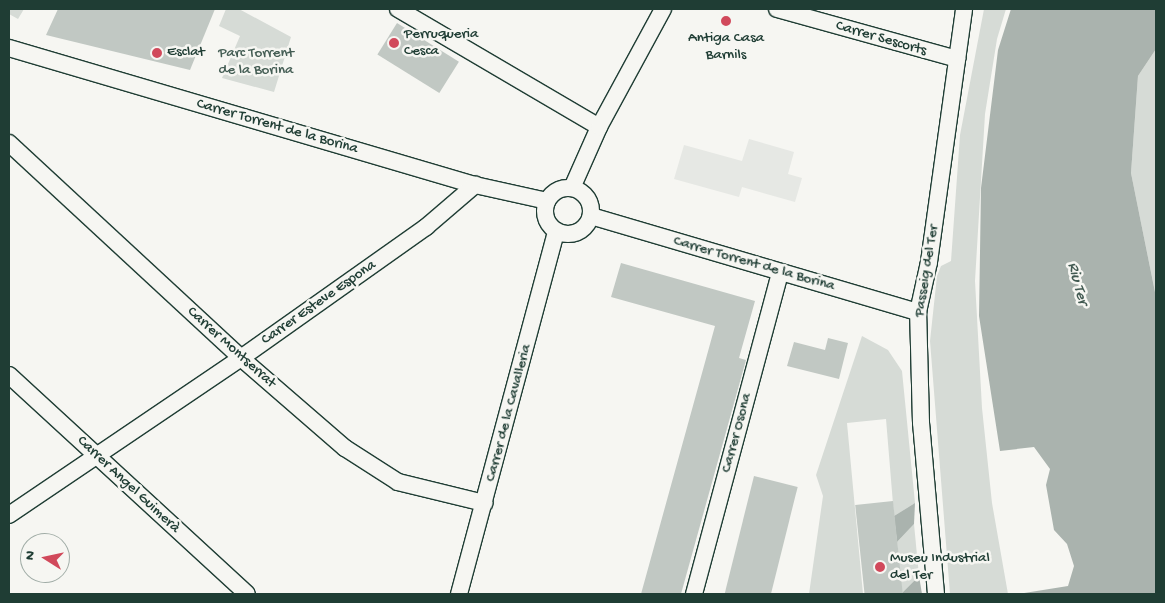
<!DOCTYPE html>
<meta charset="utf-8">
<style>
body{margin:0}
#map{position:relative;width:1165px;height:603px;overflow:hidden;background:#f6f6f2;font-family:"Gochi Hand",sans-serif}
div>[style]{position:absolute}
.built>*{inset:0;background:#e6e8e4}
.green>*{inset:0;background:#d6dbd6}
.water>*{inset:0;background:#aab3ae}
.building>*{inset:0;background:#c1c8c3;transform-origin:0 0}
.roads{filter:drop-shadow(1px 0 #1f3d34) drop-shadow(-1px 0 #1f3d34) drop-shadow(0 1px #1f3d34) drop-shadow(0 -1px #1f3d34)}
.minor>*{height:16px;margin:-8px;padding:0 8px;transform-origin:8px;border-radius:8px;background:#f6f6f2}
.minor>.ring{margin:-8px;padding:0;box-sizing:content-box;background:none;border:16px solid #f6f6f2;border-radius:50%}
.dots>*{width:14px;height:14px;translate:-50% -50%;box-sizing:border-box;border:2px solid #f6f6f2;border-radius:50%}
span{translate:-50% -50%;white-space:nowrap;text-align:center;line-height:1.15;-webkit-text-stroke:5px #f6f6f2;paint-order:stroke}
.poi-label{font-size:15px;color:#1f3d34}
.left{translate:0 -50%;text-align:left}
.street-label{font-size:15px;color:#1f3d34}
.park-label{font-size:15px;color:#445d54}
.water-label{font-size:16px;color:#425a52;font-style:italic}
.frame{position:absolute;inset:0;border:10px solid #1f3d34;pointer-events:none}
.north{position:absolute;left:20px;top:533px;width:50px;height:50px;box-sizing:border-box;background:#f6f6f2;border:1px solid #a0aca6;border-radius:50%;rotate:280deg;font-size:14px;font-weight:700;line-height:20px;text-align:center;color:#1f3d34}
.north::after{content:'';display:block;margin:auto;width:18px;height:22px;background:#d1495b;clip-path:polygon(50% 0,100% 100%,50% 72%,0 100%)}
</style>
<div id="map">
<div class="built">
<i style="clip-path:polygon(749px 139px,794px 152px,788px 174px,802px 178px,795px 202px,742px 187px,739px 197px,674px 179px,684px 145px,742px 161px)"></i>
</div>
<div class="green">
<i style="clip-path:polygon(9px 9px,24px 9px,18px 19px,9px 14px)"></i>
<i style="clip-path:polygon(226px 9px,239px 9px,291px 37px,274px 92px,222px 78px,240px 36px,219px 26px)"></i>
<i style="clip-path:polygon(984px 9px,1006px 9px,997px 39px,985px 114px,975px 281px,982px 408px,992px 503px,1008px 594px,950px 594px,930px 341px,937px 276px,941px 266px,951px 261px,960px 135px)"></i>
<i style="clip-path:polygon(1156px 49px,1156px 297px,1131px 173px,1138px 76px)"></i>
<i style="clip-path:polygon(862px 336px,888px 350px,902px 371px,915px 503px,894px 516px,886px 419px,847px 423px,863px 594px,809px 594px,823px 496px,816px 475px)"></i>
<i style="clip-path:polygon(914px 524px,919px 576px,902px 593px,897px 542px)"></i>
</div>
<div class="water">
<i style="clip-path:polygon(1011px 9px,1156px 9px,1156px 49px,1138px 76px,1131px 173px,1156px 297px,1156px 594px,1018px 594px,1068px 586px,1074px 566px,1067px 544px,1054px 530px,1046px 485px,1050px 469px,1034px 447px,1000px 451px,979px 316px,981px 188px,998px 50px)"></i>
<i style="clip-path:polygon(915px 503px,914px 524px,897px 542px,894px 516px)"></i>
<i style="clip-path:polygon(919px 576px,922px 594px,902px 594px,902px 593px)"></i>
</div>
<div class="building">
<i style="clip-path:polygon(58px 9px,215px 9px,190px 70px,46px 35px)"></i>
<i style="left:397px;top:23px;width:73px;height:37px;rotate:32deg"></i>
<i style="clip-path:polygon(621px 263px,755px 301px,739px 358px,746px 360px,681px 594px,641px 594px,715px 326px,611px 297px)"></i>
<i style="clip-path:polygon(828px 338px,848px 343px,839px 379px,787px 366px,794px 342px,825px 350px)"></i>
<i style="left:754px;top:476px;width:45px;height:122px;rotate:14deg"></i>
<i style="left:893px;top:501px;width:93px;height:38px;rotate:84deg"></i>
</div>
<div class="roads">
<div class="minor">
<i style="left:398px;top:9px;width:233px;rotate:30.4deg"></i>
<i style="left:777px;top:9px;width:187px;rotate:15.5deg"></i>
<i style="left:9px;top:48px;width:486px;rotate:16.4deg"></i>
<i style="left:475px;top:185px;width:74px;rotate:12.5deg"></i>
<i style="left:9px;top:143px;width:316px;rotate:42.8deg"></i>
<i style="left:241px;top:358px;width:138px;rotate:40.9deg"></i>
<i style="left:345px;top:448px;width:63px;rotate:32.7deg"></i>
<i style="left:398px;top:482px;width:89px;rotate:13.7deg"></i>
<i class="ring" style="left:545px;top:188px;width:30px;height:30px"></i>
<i style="left:572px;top:188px;width:67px;rotate:-66.1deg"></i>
<i style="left:599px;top:127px;width:134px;rotate:-61.5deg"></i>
<i style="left:591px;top:216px;width:341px;rotate:16.4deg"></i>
<i style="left:9px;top:375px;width:323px;rotate:42.6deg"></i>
<i style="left:9px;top:515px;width:280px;rotate:-34.1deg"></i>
<i style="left:241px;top:358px;width:227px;rotate:-35.3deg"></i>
<i style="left:426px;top:227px;width:65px;rotate:-40.6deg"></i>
<i style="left:459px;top:594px;width:376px;rotate:-75deg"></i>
<i style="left:694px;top:594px;width:333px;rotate:-75deg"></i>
<i style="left:936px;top:594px;width:172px;rotate:-95deg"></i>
<i style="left:921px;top:423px;width:111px;rotate:-91.5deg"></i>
<i style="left:918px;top:312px;width:51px;rotate:-77.6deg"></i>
<i style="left:929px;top:262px;width:255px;rotate:-82.1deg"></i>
</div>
</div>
<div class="dots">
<i style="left:726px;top:21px;background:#d1495b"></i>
<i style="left:394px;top:43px;background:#d1495b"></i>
<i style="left:157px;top:53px;background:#d1495b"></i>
<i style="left:880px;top:567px;background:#d1495b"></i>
</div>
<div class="poi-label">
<span class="left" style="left:404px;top:43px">Perruqueria<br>Cesca</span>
<span style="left:726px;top:47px">Antiga Casa<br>Barnils</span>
<span class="left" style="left:167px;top:53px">Esclat</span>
<span class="left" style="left:890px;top:567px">Museu Industrial<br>del Ter</span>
</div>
<div class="street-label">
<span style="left:881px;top:39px;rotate:16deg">Carrer Sescorts</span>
<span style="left:277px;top:127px;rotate:16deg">Carrer Torrent de la Borina</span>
<span style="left:754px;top:264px;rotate:16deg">Carrer Torrent de la Borina</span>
<span style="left:927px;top:271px;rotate:-81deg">Passeig del Ter</span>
<span style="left:319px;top:303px;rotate:-35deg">Carrer Esteve Espona</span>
<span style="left:231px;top:348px;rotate:42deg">Carrer Montserrat</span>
<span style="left:509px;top:413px;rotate:-75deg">Carrer de la Cavalleria</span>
<span style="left:737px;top:433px;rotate:-75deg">Carrer Osona</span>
<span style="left:128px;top:485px;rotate:43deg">Carrer Angel Guimerà</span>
</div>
<div class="park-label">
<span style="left:256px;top:62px">Parc Torrent<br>de la Borina</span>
</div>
<div class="water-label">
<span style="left:1076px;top:284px;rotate:75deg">Riu Ter</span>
</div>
<div class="frame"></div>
<div class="north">N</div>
</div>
